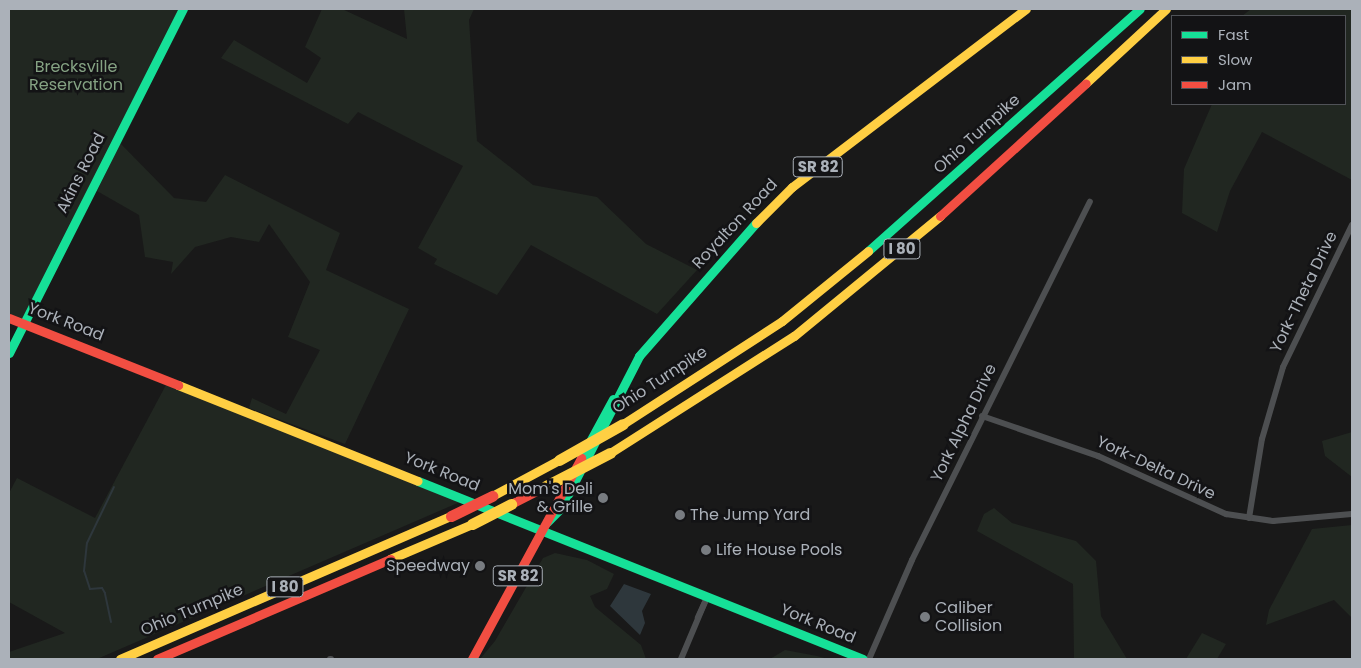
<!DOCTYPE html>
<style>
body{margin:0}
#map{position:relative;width:1361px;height:668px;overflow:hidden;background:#191919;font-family:Poppins,sans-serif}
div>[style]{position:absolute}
.green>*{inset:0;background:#212721}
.water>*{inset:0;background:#2e373c}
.stream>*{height:2px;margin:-1px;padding:0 1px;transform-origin:1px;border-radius:1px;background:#2e373c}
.street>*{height:6px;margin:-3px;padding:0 3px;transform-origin:3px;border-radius:3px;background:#4d4f51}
.fast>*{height:9px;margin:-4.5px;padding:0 4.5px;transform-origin:4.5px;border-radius:4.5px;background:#16e098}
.slow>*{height:9px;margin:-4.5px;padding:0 4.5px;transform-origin:4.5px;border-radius:4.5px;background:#ffcf43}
.jam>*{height:9px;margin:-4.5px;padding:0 4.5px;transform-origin:4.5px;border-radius:4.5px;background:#f24e42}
.slow-bridge>*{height:11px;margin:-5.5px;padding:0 5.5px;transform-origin:5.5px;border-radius:5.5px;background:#ffcf43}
.jam-bridge>*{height:11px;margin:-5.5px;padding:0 5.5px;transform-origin:5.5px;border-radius:5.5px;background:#f24e42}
.dots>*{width:14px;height:14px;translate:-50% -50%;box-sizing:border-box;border:2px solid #131315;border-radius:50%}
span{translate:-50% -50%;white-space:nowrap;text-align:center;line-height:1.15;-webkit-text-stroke:5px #131315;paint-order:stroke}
.shield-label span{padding:1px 4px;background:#131315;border:1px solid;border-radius:4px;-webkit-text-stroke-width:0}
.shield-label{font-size:15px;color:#abb1b9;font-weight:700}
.park-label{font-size:16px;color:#85a283}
.street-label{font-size:16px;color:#abb1b9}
.poi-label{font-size:16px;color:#abb1b9}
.right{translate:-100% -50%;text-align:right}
.left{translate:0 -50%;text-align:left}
.frame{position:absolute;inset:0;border:10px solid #abb1b9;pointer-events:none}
.legend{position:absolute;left:1171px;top:15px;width:175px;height:90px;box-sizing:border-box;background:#131315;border:1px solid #505257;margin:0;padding:6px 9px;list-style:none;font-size:15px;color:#abb1b9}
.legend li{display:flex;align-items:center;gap:10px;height:25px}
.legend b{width:25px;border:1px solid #505257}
</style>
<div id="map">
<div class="green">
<i style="clip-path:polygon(9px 9px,184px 9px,26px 322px,9px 318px)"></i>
<i style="clip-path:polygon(322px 9px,342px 9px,407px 39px,404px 9px,474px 9px,469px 20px,477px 141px,533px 185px,597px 197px,646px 244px,697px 270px,657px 314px,531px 245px,497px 295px,434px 264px,437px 259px,418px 248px,463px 166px,358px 112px,348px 124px,221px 58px,234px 40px,307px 83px,321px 58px,305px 47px)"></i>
<i style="clip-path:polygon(1251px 9px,1352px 9px,1352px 180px,1262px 132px,1230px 191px,1217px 232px,1182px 213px,1184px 169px,1212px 104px,1345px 104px,1345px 16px,1242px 16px)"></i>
<i style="clip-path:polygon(120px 143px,174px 198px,206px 202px,225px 175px,340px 233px,326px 270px,409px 309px,345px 444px,249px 408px,252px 398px,286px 414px,320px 350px,288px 337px,310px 282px,269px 224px,259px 242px,231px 237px,195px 247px,171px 274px,173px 262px,145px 257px,139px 215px,97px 191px)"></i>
<i style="clip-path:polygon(167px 383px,460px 502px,97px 659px,9px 659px,9px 652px,65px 633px,9px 602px,9px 493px,17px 478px,95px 518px)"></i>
<i style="clip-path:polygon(1352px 432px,1352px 477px,1325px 456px,1322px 441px)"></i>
<i style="clip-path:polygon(994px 508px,1012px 523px,1076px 541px,1096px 561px,1101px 616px,1127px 659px,1074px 659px,1073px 584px,977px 531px,984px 514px)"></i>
<i style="clip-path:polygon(1352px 525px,1352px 618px,1334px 600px,1266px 625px,1269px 610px,1312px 529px)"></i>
<i style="clip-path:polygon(555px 553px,587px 560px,614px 574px,607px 589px,590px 596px,595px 607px,641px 645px,646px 659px,480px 659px,495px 641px,543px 558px)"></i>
<i style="clip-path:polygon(1202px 633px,1226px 644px,1217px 659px,1186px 659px)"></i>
<i style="clip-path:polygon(785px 650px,817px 656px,828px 659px,770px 659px)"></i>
</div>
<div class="water">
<i style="clip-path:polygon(624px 584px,651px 594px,642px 611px,645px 623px,640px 635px,610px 606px)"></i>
</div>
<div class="stream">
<i style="left:111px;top:622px;width:30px;rotate:-102deg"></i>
<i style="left:105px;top:593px;width:6px;rotate:-121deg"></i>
<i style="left:102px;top:588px;width:12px;rotate:175deg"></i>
<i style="left:90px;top:589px;width:19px;rotate:-108deg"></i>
<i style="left:84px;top:571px;width:28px;rotate:-84deg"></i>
<i style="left:87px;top:543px;width:62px;rotate:-64.3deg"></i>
</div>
<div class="street">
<i style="left:982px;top:416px;width:123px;rotate:19deg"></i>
<i style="left:1098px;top:456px;width:141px;rotate:24.4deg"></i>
<i style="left:1226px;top:514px;width:48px;rotate:8.5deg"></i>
<i style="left:1273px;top:521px;width:79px;rotate:-5.1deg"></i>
<i style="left:1249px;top:518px;width:80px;rotate:-80.7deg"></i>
<i style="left:1262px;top:439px;width:75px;rotate:-73.7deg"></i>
<i style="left:1283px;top:367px;width:158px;rotate:-64.1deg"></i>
<i style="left:330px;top:659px;width:1px"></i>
<i style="left:681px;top:659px;width:62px;rotate:-67.2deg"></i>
<i style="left:705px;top:602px;width:17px;rotate:115deg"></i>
<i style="left:869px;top:659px;width:108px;rotate:-66.5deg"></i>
<i style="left:912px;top:560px;width:400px;rotate:-63.6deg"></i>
</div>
<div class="fast">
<i style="left:868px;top:251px;width:364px;rotate:-41.7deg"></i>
<i style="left:9px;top:353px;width:386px;rotate:-63.2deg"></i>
<i style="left:581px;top:458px;width:67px;rotate:-61.5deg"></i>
<i style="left:418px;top:481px;width:479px;rotate:21.8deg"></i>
<i style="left:547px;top:522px;width:20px;rotate:-45deg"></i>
<i style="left:561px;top:508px;width:171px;rotate:-62.8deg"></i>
<i style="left:639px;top:356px;width:177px;rotate:-48.7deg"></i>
</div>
<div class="slow">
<i style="left:1086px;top:83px;width:109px;rotate:-42.8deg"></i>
<i style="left:756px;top:223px;width:51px;rotate:-45deg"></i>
<i style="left:792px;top:187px;width:294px;rotate:-37.3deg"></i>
<i style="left:178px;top:385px;width:258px;rotate:21.8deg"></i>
<i style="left:623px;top:424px;width:189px;rotate:-32.9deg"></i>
<i style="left:782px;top:321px;width:111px;rotate:-39.1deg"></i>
<i style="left:610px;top:453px;width:218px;rotate:-32.5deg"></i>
<i style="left:794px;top:336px;width:189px;rotate:-39.4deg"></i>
<i style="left:492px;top:496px;width:76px;rotate:-28.2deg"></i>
<i style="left:390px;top:559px;width:89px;rotate:-23.1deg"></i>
<i style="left:120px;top:659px;width:361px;rotate:-23.4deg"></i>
</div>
<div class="jam">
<i style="left:940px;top:216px;width:197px;rotate:-42.3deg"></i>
<i style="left:9px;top:318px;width:182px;rotate:21.6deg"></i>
<i style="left:511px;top:504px;width:39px;rotate:-27deg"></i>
<i style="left:157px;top:659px;width:254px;rotate:-23.2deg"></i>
<i style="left:472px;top:659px;width:229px;rotate:-61.5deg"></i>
</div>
<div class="slow-bridge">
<i style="left:559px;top:460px;width:73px;rotate:-29.4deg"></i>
<i style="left:546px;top:486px;width:72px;rotate:-27.3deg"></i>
<i style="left:472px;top:524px;width:44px;rotate:-27.1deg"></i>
</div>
<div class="jam-bridge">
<i style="left:451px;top:516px;width:46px;rotate:-26deg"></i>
</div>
<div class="dots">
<i style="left:603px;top:498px;background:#787c81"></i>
<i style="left:680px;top:515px;background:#787c81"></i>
<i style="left:706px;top:550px;background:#787c81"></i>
<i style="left:480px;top:566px;background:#787c81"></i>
<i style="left:925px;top:617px;background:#787c81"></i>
</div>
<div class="shield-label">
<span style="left:818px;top:167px">SR 82</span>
<span style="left:902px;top:249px">I 80</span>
<span style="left:518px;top:576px">SR 82</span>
<span style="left:285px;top:587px">I 80</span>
</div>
<div class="park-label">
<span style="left:76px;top:76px">Brecksville<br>Reservation</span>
</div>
<div class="street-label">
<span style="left:977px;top:134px;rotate:-42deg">Ohio Turnpike</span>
<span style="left:81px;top:173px;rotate:-63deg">Akins Road</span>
<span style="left:735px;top:224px;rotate:-47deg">Royalton Road</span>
<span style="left:1304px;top:292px;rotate:-64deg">York-Theta Drive</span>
<span style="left:66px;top:322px;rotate:21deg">York Road</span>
<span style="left:660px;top:380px;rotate:-33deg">Ohio Turnpike</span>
<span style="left:964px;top:423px;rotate:-64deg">York Alpha Drive</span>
<span style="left:1156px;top:468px;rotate:25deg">York-Delta Drive</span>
<span style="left:442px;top:472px;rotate:22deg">York Road</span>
<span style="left:192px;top:610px;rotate:-23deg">Ohio Turnpike</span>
<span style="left:818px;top:624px;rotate:22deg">York Road</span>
</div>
<div class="poi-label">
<span class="right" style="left:593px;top:498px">Mom's Deli<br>&amp; Grille</span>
<span class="left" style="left:690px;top:515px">The Jump Yard</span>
<span class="left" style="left:716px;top:550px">Life House Pools</span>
<span class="right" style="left:470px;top:566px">Speedway</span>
<span class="left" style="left:935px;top:617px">Caliber<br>Collision</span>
</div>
<div class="frame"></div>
<ul class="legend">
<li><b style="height:6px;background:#16e098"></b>Fast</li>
<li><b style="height:6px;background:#ffcf43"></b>Slow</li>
<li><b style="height:6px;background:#f24e42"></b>Jam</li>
</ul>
</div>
